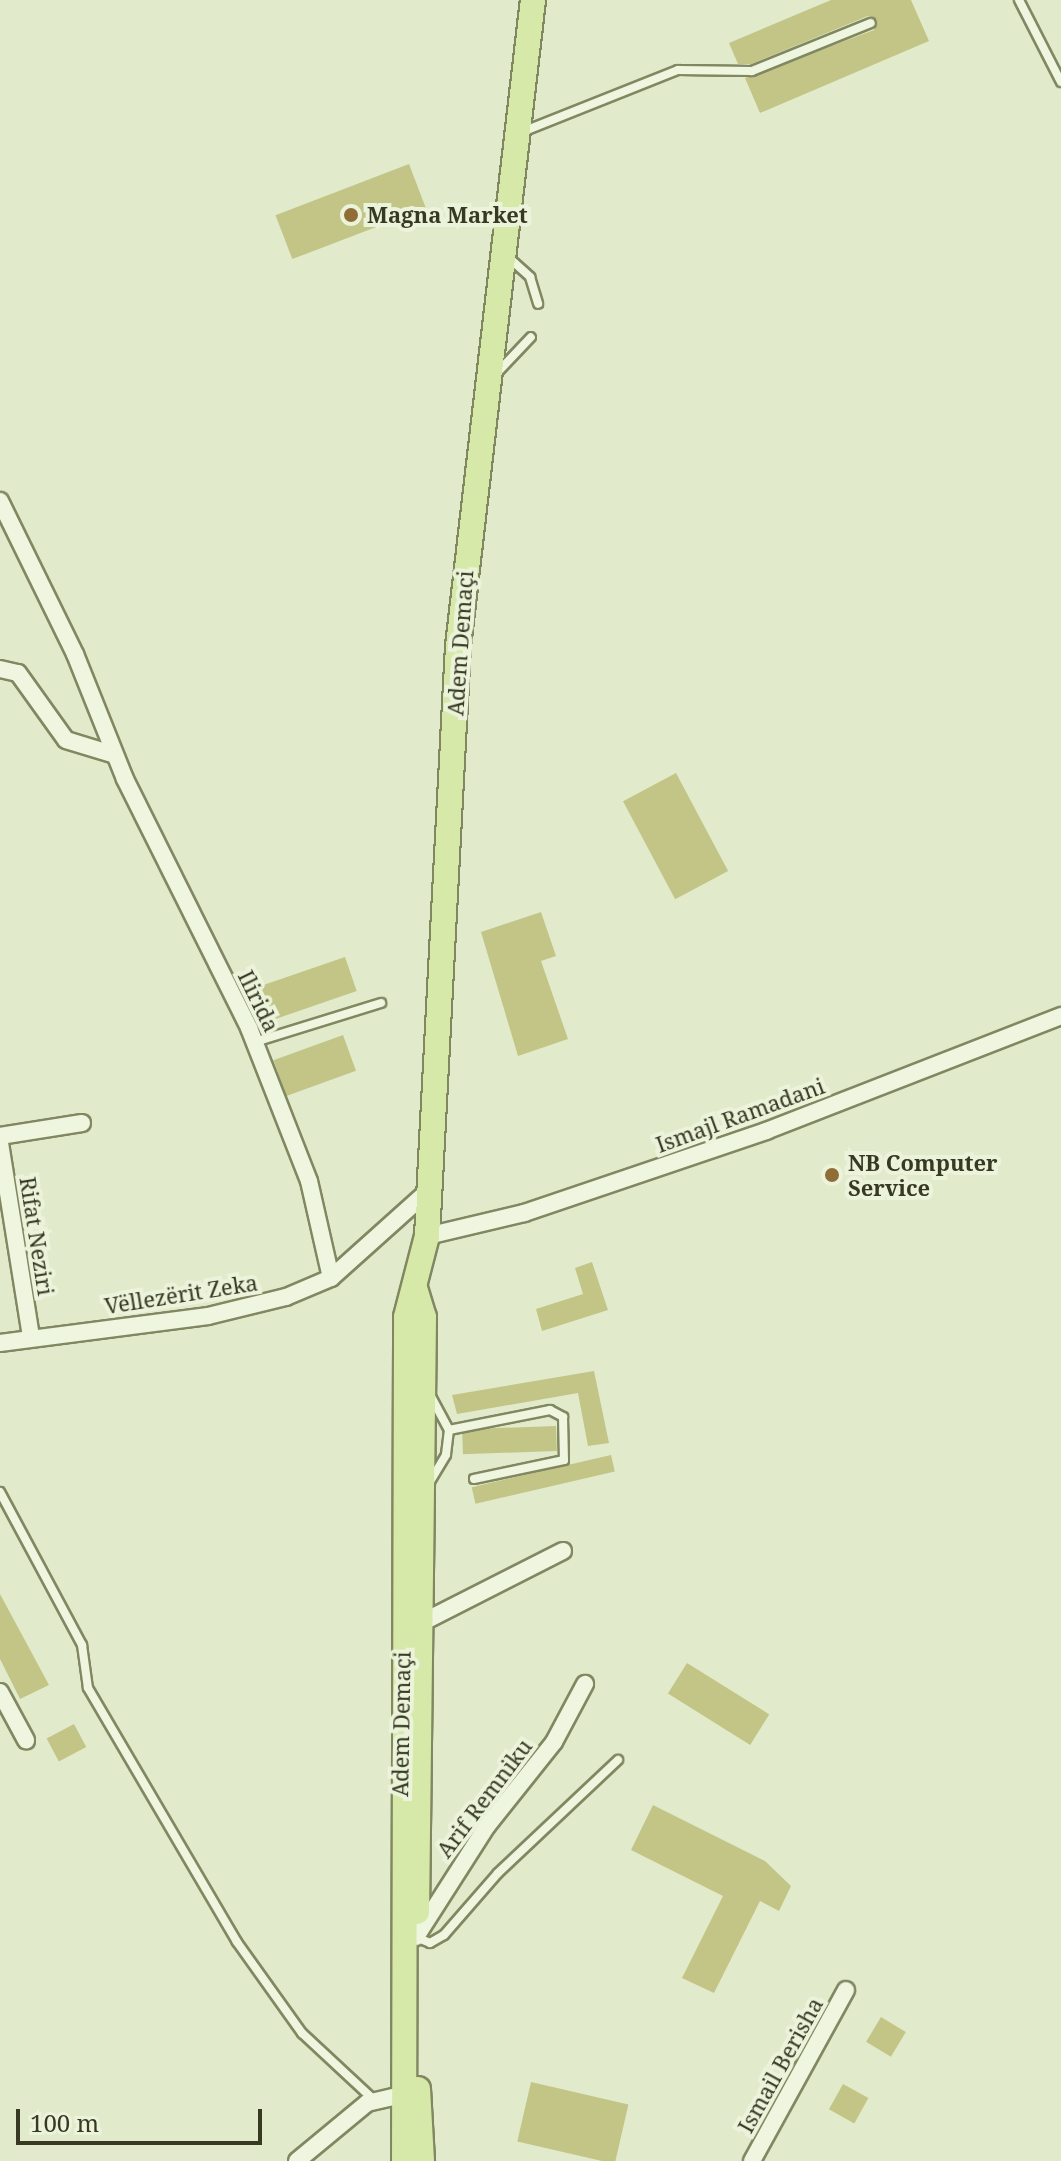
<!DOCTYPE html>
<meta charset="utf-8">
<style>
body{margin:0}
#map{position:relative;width:1061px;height:2161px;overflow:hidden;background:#e1ebcc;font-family:"Noto Serif",serif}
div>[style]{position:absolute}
.building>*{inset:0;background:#c3c586;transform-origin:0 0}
.roads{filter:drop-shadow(2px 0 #818761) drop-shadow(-2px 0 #818761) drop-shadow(0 2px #818761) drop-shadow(0 -2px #818761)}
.lane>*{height:8px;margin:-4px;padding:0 4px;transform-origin:4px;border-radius:4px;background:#eff6df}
.street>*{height:16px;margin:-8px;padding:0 8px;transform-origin:8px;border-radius:8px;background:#eff6df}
.primary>*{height:24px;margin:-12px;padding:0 12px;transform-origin:12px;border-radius:12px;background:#d6e9a9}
.dots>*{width:22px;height:22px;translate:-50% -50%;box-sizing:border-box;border:4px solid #ebf3db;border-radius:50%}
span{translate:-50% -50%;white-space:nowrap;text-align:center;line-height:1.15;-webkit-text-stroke:8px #ebf3db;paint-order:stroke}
.poi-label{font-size:22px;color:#373923;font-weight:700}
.left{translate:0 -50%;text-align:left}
.street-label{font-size:22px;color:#373923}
.scale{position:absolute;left:16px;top:2109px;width:246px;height:36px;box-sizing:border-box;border:4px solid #373923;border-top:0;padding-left:10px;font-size:24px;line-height:28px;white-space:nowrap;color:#373923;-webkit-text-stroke:6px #ebf3db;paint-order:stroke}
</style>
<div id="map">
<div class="building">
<i style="clip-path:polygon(831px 0,911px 0,929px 41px,760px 113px,745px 78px,874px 30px,877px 20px,868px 16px,751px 64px,738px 64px,729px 43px)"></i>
<i style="left:409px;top:164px;width:47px;height:143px;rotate:69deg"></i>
<i style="left:676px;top:773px;width:111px;height:60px;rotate:62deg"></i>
<i style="clip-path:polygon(541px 912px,556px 956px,541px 961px,568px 1039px,518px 1056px,481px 932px)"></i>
<i style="left:345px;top:957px;width:36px;height:102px;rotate:71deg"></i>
<i style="left:343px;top:1035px;width:38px;height:74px;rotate:70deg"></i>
<i style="clip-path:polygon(592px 1262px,608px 1310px,542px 1331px,536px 1309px,583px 1294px,575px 1268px)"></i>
<i style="clip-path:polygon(594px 1371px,609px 1443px,588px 1446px,578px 1393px,457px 1414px,452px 1395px)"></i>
<i style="left:556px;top:1426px;width:25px;height:94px;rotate:88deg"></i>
<i style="left:611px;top:1455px;width:17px;height:143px;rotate:77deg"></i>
<i style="clip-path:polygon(0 1594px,49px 1685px,20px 1699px,0 1659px)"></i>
<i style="left:687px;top:1663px;width:97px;height:36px;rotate:32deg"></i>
<i style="left:74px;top:1724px;width:26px;height:31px;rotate:62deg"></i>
<i style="clip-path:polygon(653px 1805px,765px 1861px,791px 1886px,779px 1911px,760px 1901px,714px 1993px,682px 1978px,723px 1896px,631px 1850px)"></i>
<i style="left:881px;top:2017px;width:29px;height:29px;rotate:31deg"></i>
<i style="left:531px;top:2082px;width:100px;height:61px;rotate:13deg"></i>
<i style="left:843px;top:2084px;width:29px;height:29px;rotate:29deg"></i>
</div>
<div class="roads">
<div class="lane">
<i style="left:1019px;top:0;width:92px;rotate:62.9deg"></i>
<i style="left:522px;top:132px;width:168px;rotate:-21.7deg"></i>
<i style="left:678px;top:70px;width:74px;rotate:0.8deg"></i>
<i style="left:752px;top:71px;width:128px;rotate:-22deg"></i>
<i style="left:508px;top:257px;width:30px;rotate:42deg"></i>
<i style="left:530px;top:277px;width:28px;rotate:73deg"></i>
<i style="left:495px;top:375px;width:52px;rotate:-46.5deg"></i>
<i style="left:255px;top:1042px;width:132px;rotate:-17.2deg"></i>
<i style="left:428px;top:1391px;width:44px;rotate:61.7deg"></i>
<i style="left:449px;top:1430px;width:25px;rotate:97deg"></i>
<i style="left:446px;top:1455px;width:33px;rotate:121deg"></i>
<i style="left:449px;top:1430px;width:103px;rotate:-11.2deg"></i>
<i style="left:550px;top:1410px;width:15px;rotate:28deg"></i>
<i style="left:563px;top:1417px;width:43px;rotate:88.7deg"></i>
<i style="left:564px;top:1460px;width:92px;rotate:168.1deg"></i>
<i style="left:0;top:1492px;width:174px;rotate:61.8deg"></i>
<i style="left:82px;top:1645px;width:43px;rotate:82.1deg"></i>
<i style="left:88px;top:1688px;width:294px;rotate:59.6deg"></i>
<i style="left:237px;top:1942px;width:112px;rotate:54.5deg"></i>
<i style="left:302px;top:2033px;width:98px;rotate:42.9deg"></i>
<i style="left:416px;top:1937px;width:15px;rotate:23deg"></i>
<i style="left:430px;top:1943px;width:16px;rotate:-30deg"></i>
<i style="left:444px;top:1935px;width:82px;rotate:-48.9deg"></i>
<i style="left:498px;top:1873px;width:165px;rotate:-43.3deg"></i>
</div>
<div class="street">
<i style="left:0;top:501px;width:170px;rotate:63.9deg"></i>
<i style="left:75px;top:654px;width:135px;rotate:68.2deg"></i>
<i style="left:125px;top:779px;width:278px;rotate:63.5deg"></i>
<i style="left:249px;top:1028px;width:164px;rotate:68.6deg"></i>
<i style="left:309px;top:1181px;width:99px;rotate:77.2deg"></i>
<i style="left:0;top:669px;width:18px;rotate:13deg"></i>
<i style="left:18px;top:673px;width:82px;rotate:54.4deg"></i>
<i style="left:66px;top:740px;width:51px;rotate:17deg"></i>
<i style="left:0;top:1136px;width:83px;rotate:-9deg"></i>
<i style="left:0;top:1143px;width:196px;rotate:80.9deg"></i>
<i style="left:427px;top:1236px;width:100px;rotate:-13.3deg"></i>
<i style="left:524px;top:1213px;width:256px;rotate:-18.7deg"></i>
<i style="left:766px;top:1131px;width:317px;rotate:-21.3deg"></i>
<i style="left:0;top:1343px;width:210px;rotate:-7.4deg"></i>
<i style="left:208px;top:1316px;width:80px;rotate:-13.7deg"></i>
<i style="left:286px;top:1297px;width:49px;rotate:-22.9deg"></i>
<i style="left:331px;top:1278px;width:130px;rotate:-41.9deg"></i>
<i style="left:423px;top:1622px;width:157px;rotate:-26.9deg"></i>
<i style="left:0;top:1692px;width:55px;rotate:61.6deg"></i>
<i style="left:416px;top:1937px;width:132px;rotate:-57.4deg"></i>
<i style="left:487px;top:1826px;width:107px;rotate:-51.4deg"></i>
<i style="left:554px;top:1742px;width:66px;rotate:-61.9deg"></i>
<i style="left:297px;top:2161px;width:91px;rotate:-39.6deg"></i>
<i style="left:367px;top:2103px;width:36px;rotate:-13deg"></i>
<i style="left:752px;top:2161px;width:195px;rotate:-61.2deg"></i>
</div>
<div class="primary">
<i style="left:415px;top:1288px;width:30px;rotate:73deg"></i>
<i style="left:424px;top:1317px;width:595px;rotate:90.67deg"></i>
<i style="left:418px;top:2089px;width:72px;rotate:86.8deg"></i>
<i style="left:404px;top:2161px;width:844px;rotate:-89.86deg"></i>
<i style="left:406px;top:1317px;width:84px;rotate:-75.5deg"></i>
<i style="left:427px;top:1236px;width:591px;rotate:-86.99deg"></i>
<i style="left:458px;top:646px;width:650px;rotate:-83.38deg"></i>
</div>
</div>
<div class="dots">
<i style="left:351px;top:215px;background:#906d37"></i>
<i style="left:832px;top:1175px;background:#906d37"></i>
</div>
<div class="poi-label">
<span class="left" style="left:367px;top:215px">Magna Market</span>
<span class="left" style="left:848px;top:1175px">NB Computer<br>Service</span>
</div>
<div class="street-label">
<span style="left:460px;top:643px;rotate:-86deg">Adem Demaçi</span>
<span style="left:259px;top:1001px;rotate:64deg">Ilirida</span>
<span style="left:740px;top:1115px;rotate:-20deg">Ismajl Ramadani</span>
<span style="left:37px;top:1236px;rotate:81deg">Rifat Neziri</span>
<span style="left:181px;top:1294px;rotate:-9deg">Vëllezërit Zeka</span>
<span style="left:401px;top:1724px;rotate:-89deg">Adem Demaçi</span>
<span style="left:484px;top:1798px;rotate:-53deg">Arif Remniku</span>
<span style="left:780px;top:2065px;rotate:-61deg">Ismail Berisha</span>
</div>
<div class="scale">100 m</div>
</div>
